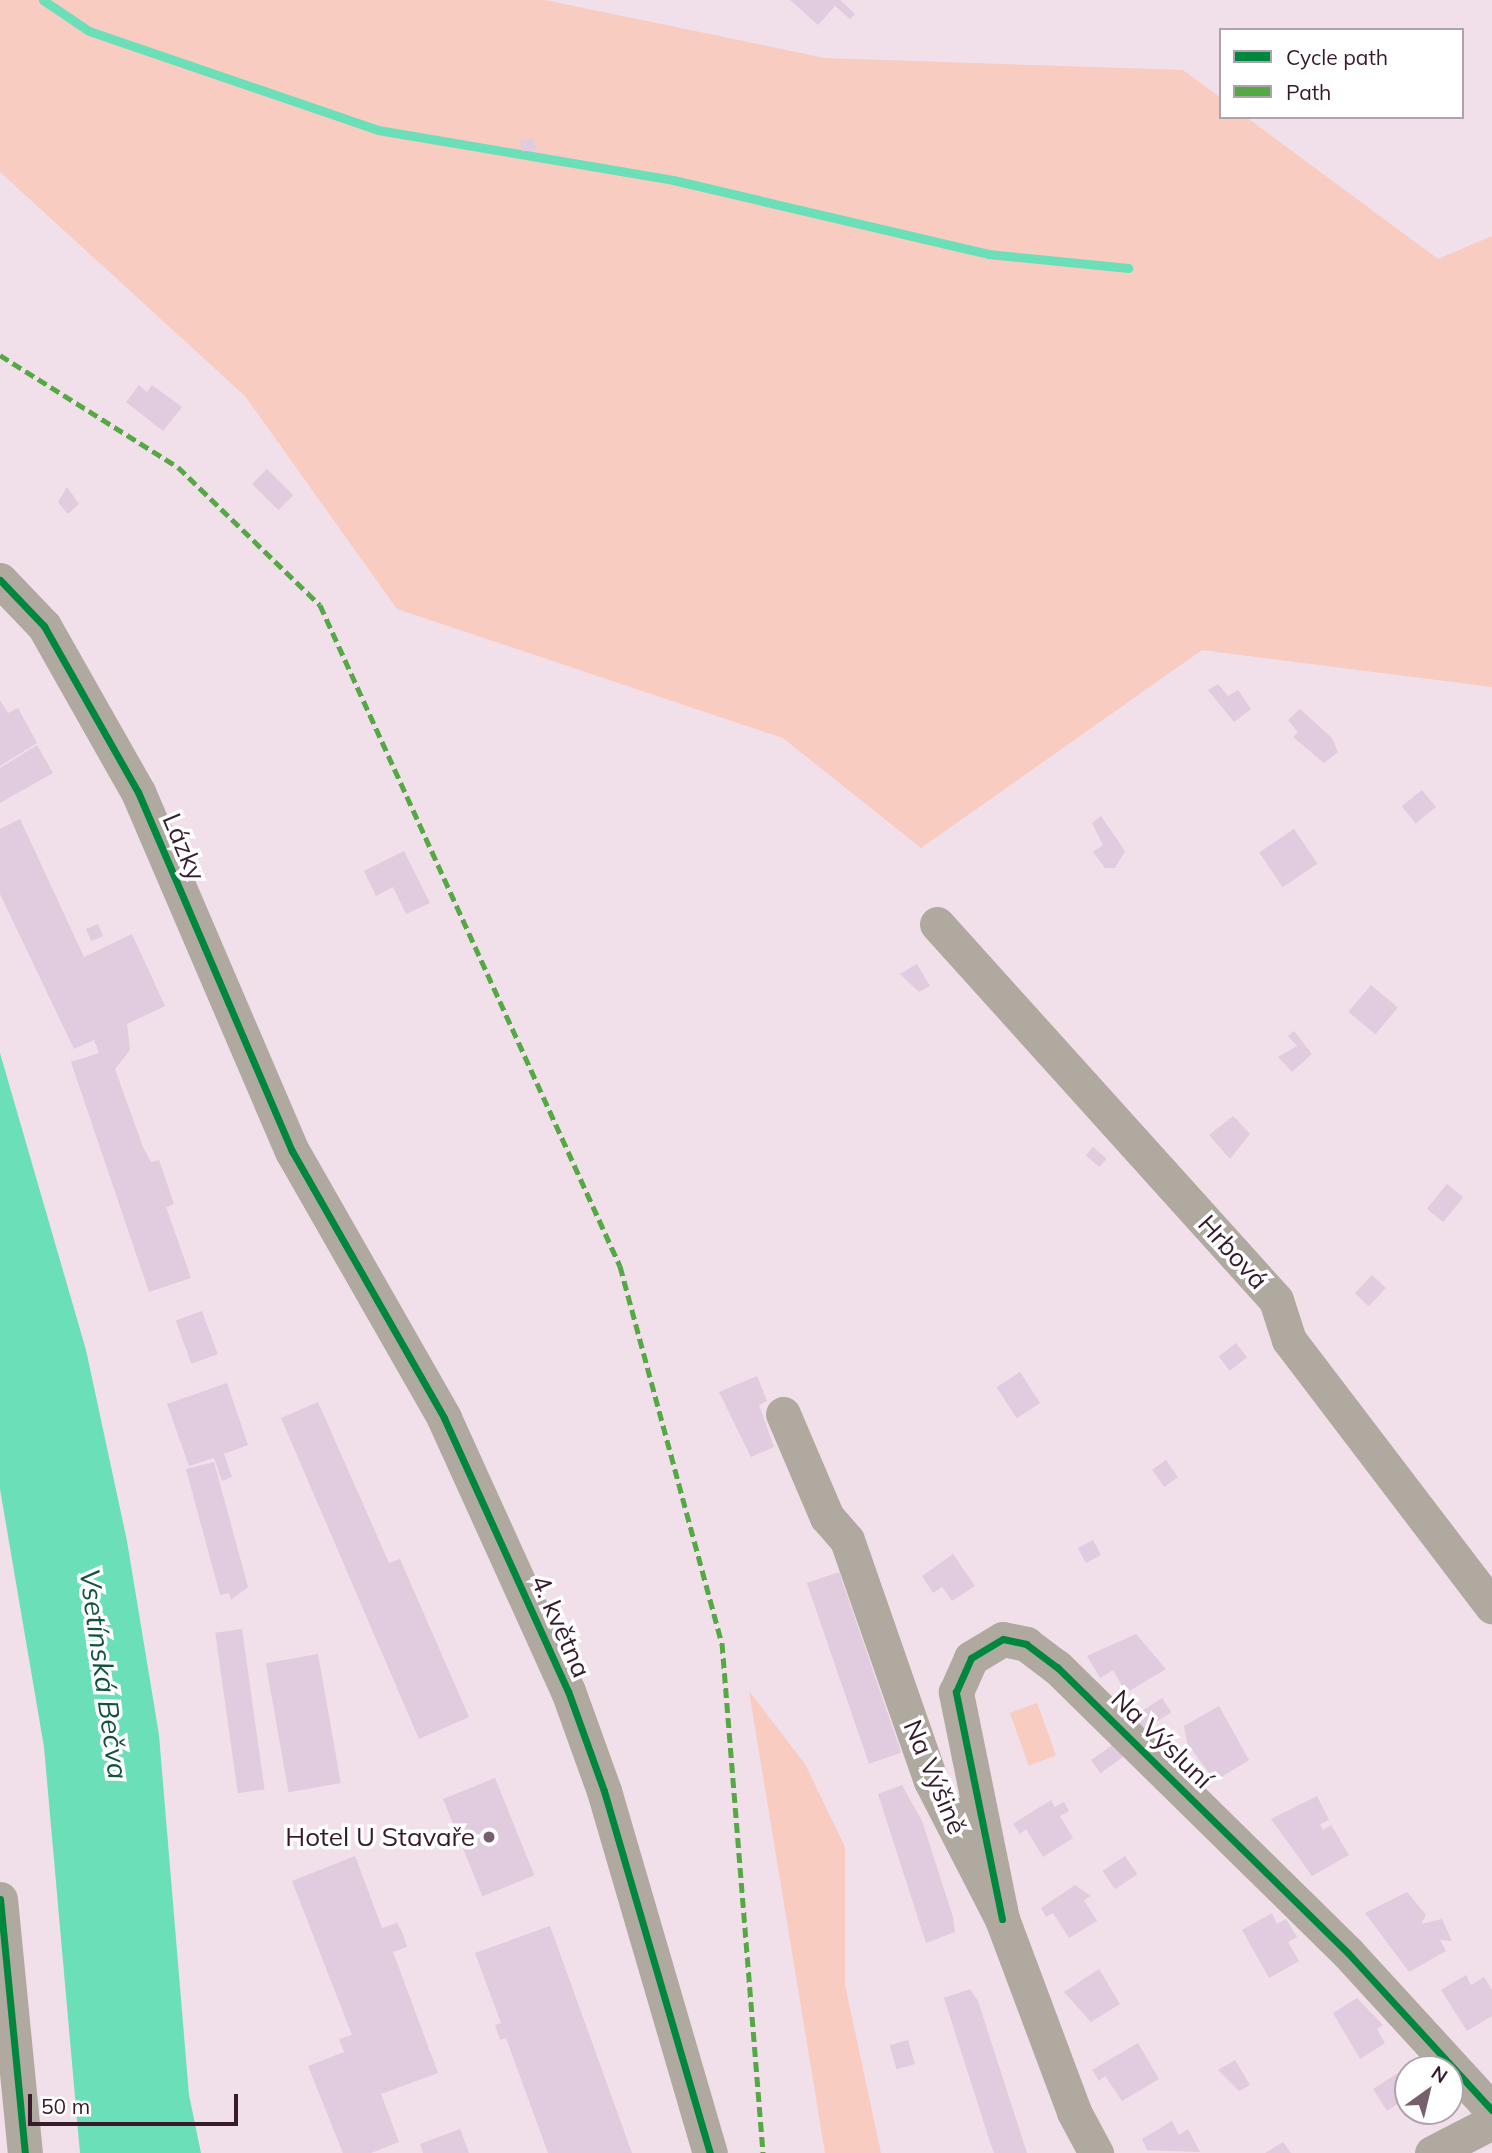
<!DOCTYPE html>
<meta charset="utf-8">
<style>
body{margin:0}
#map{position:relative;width:1492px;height:2153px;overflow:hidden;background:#f1dfe9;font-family:Mulish,sans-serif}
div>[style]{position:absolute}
.green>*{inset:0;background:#f8ccc1;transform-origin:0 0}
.water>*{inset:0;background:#6bdfb8}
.stream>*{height:9px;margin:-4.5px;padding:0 4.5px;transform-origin:4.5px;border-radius:4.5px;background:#6bdfb8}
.building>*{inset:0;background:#e1cbde;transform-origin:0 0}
.minor>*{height:35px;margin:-17.5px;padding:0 17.5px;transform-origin:17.5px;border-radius:17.5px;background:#b0a99f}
.quiet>*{height:5px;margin-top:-2.5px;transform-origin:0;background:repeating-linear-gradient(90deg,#55a944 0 10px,transparent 0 15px)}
.cycleway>*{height:7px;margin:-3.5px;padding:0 3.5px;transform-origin:3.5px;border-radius:3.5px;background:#00873e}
.dots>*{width:19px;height:19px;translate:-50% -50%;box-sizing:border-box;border:4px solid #fff;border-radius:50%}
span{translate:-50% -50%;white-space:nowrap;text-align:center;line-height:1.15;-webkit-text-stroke:7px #fff;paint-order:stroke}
.street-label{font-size:26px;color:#371a2c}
.poi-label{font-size:26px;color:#371a2c}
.right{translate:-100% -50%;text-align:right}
.water-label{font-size:28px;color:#12533c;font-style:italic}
.legend{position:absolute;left:1219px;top:28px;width:245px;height:91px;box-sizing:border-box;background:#fff;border:2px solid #afa3ab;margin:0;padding:9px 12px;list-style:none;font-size:21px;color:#371a2c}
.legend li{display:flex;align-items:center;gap:14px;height:35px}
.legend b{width:35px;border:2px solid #afa3ab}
.north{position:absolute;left:1394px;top:2055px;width:70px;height:70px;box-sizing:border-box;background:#fff;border:2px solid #afa3ab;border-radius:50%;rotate:34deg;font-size:19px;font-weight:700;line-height:28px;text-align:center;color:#371a2c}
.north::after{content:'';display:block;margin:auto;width:24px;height:32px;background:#785f6e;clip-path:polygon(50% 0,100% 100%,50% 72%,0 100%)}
.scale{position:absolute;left:28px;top:2094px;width:210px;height:32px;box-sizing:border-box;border:4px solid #371a2c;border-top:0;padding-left:9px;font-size:21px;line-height:24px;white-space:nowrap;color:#371a2c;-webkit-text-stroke:5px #fff;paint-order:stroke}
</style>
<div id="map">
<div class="green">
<i style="clip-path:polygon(0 0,545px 0,825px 58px,1183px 70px,1221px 98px,1221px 117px,1246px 117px,1438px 259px,1492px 236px,1492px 687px,1202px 650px,921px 848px,783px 738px,397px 609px,245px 396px,0 172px)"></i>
<i style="clip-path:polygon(749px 1691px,805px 1764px,845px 1847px,845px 1985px,881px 2153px,825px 2153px)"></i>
<i style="left:1037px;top:1703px;width:56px;height:29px;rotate:70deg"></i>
</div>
<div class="water">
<i style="clip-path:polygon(0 1053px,86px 1350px,127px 1541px,159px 1735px,189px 2095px,201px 2153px,80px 2153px,44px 1747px,0 1489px)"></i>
</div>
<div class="stream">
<i style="left:43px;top:0;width:55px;rotate:34deg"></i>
<i style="left:89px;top:31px;width:305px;rotate:18.9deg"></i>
<i style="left:378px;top:130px;width:299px;rotate:9.6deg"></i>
<i style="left:673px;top:180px;width:324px;rotate:13.2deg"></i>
<i style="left:988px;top:254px;width:141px;rotate:5.7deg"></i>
</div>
<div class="building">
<i style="clip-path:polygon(790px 0,840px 0,855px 14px,850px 19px,835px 6px,818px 25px)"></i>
<i style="clip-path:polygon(533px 138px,537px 151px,522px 151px,520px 141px)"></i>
<i style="clip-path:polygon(139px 385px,147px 392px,152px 385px,182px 407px,163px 431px,126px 402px)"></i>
<i style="left:267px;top:469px;width:37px;height:21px;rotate:45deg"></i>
<i style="clip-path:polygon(67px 487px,79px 504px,68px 514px,58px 502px)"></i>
<i style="clip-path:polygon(1218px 684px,1228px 696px,1238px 690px,1251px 709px,1234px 722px,1208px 690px)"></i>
<i style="clip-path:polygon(0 700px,8px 713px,18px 708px,37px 743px,0 766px)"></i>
<i style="clip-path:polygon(1300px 709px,1332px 738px,1338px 752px,1324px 763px,1293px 737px,1298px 732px,1288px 720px)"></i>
<i style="clip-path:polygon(37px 745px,53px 773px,0 803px,0 768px)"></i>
<i style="left:1422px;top:790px;width:22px;height:26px;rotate:51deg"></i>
<i style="clip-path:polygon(1101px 816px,1125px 851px,1115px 868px,1105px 868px,1093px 852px,1103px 845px,1092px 823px)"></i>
<i style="clip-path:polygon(20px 819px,84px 957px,132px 934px,165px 1006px,127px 1024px,130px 1050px,115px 1069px,143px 1147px,151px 1162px,159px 1160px,174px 1204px,166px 1207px,191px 1278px,149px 1292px,71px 1062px,99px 1053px,94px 1040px,74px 1049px,0 894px,0 829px)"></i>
<i style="left:1294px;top:829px;width:42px;height:42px;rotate:56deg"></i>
<i style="clip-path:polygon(404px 851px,430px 903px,406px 914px,393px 887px,376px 896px,364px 871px)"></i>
<i style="left:98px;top:924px;width:13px;height:13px;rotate:67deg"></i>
<i style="clip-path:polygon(917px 964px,930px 986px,919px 992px,900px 974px)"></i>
<i style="left:1371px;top:985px;width:35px;height:35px;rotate:40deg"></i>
<i style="clip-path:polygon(1294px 1031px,1312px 1054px,1292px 1072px,1278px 1057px,1297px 1046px,1288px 1036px)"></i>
<i style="clip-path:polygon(1233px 1116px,1250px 1134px,1230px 1159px,1209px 1135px)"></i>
<i style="left:1093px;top:1147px;width:18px;height:11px;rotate:41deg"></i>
<i style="left:1447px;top:1184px;width:21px;height:32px;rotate:39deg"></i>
<i style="left:1372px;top:1275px;width:19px;height:25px;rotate:43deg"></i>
<i style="left:202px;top:1311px;width:46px;height:28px;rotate:70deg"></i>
<i style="left:1236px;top:1343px;width:18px;height:22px;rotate:52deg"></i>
<i style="left:1020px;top:1372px;width:37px;height:28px;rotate:57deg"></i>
<i style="clip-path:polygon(757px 1376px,767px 1401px,759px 1405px,774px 1447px,751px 1457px,719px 1392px)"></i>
<i style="clip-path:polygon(227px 1383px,248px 1445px,224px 1454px,232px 1477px,222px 1481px,214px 1458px,189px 1466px,167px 1404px)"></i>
<i style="clip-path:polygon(318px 1402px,389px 1563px,400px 1559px,469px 1717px,419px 1739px,281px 1418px)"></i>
<i style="left:1166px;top:1460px;width:21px;height:17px;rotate:55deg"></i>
<i style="clip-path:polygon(214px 1462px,248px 1587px,231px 1600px,229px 1593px,220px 1595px,186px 1469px)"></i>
<i style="left:1093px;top:1540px;width:17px;height:17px;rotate:62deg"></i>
<i style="clip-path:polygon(953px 1554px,975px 1586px,952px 1601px,942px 1587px,933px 1593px,922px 1576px)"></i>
<i style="left:839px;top:1572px;width:191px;height:34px;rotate:71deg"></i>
<i style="left:242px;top:1629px;width:162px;height:27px;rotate:82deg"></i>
<i style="clip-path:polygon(1136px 1634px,1166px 1669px,1126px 1693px,1113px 1670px,1100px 1678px,1087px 1656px)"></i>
<i style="left:318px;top:1654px;width:131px;height:53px;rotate:80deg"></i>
<i style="left:1162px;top:1698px;width:17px;height:33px;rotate:57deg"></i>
<i style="clip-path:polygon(1219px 1706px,1249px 1760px,1215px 1781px,1187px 1743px,1184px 1726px)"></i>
<i style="left:1114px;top:1744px;width:16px;height:28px;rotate:55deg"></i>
<i style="left:495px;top:1778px;width:105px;height:56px;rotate:68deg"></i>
<i style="clip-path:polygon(902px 1785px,922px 1821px,953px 1917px,955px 1932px,926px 1943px,878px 1794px)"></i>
<i style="clip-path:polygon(1317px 1796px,1329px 1820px,1320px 1824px,1323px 1830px,1331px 1825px,1349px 1855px,1312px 1876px,1271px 1819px)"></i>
<i style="clip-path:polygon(1051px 1800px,1055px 1807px,1064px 1802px,1069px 1811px,1060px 1816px,1073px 1838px,1043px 1857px,1026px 1829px,1020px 1834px,1013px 1824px)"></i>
<i style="clip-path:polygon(355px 1856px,382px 1928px,397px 1923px,403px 1934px,407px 1947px,393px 1952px,438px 2073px,381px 2094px,399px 2142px,371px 2153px,343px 2153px,308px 2066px,344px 2052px,339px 2039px,352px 2035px,292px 1881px)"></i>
<i style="left:1125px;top:1856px;width:22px;height:27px;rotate:56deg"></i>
<i style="clip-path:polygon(1075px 1885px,1091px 1896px,1084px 1900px,1097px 1921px,1069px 1938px,1053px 1913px,1046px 1917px,1041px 1908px)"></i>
<i style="clip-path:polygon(1407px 1892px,1426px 1915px,1421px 1924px,1442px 1919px,1452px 1941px,1440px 1940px,1446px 1951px,1409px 1972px,1365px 1913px)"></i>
<i style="clip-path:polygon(1272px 1913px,1277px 1924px,1286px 1919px,1297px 1937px,1288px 1942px,1299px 1961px,1269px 1978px,1242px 1930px)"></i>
<i style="clip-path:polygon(550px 1926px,632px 2153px,548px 2153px,506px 2038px,500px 2040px,495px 2025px,501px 2023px,475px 1953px)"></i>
<i style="clip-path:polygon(1099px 1969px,1120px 2004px,1091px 2022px,1064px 1992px)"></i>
<i style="clip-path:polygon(1466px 1975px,1471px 1985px,1484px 1977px,1492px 1990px,1492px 2016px,1467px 2031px,1441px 1990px)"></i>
<i style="clip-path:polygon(970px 1989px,978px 2001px,1027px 2153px,994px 2153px,991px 2145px,944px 1998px)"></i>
<i style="clip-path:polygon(1357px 1998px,1383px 2025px,1377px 2029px,1385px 2043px,1360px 2059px,1333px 2013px)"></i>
<i style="left:908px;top:2040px;width:25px;height:19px;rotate:74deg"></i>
<i style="clip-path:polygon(1138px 2043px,1159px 2079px,1122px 2101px,1105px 2076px,1099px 2081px,1092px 2070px)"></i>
<i style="clip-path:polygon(1235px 2060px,1250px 2085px,1239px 2091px,1218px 2070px)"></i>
<i style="clip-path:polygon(1401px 2071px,1408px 2078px,1408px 2097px,1387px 2111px,1373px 2089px)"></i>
<i style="clip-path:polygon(1172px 2121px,1179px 2135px,1188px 2129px,1200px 2152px,1147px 2150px,1142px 2139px)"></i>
<i style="clip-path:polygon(460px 2129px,469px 2153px,423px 2153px,420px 2144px)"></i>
<i style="clip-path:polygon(1283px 2142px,1291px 2153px,1265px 2153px)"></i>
</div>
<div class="minor">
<i style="left:0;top:580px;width:64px;rotate:46.3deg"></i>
<i style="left:44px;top:626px;width:191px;rotate:60.5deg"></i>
<i style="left:138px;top:792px;width:391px;rotate:66.8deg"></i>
<i style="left:292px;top:1151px;width:307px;rotate:60.3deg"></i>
<i style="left:444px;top:1418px;width:300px;rotate:65.6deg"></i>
<i style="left:568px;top:1691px;width:106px;rotate:70.2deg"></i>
<i style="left:604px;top:1791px;width:377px;rotate:73.7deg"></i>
<i style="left:937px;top:924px;width:506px;rotate:47.96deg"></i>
<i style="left:1276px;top:1300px;width:42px;rotate:72deg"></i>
<i style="left:1289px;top:1340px;width:335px;rotate:52.7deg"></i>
<i style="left:783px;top:1414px;width:112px;rotate:66.9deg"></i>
<i style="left:827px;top:1517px;width:30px;rotate:49deg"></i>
<i style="left:847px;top:1540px;width:255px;rotate:70.8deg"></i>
<i style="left:931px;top:1781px;width:155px;rotate:62.8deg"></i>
<i style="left:1002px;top:1919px;width:206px;rotate:69.5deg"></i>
<i style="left:1074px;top:2112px;width:47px;rotate:61.8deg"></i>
<i style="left:0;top:1899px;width:255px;rotate:84.4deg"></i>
<i style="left:1002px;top:1919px;width:232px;rotate:-101.5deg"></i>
<i style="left:956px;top:1692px;width:37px;rotate:-66deg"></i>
<i style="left:971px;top:1658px;width:37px;rotate:-31deg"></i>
<i style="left:1003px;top:1639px;width:24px;rotate:12deg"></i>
<i style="left:1026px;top:1644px;width:39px;rotate:37deg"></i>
<i style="left:1057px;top:1667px;width:408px;rotate:44.5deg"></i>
<i style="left:1348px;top:1953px;width:213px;rotate:47.5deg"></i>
<i style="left:1432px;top:2153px;width:68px;rotate:-27.3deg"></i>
</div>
<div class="quiet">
<i style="left:0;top:355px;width:210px;rotate:32.2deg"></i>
<i style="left:178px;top:467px;width:198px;rotate:44.2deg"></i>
<i style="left:320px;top:605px;width:726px;rotate:65.59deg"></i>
<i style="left:620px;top:1266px;width:391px;rotate:74.9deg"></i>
<i style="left:722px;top:1643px;width:512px;rotate:85.4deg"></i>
</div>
<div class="cycleway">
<i style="left:0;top:580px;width:64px;rotate:46.3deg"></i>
<i style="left:44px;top:626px;width:191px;rotate:60.5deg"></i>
<i style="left:138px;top:792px;width:391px;rotate:66.8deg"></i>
<i style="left:292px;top:1151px;width:307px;rotate:60.3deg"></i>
<i style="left:444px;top:1418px;width:300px;rotate:65.6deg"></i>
<i style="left:568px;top:1691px;width:106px;rotate:70.2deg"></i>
<i style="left:604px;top:1791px;width:377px;rotate:73.7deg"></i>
<i style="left:0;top:1899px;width:255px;rotate:84.4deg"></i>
<i style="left:1002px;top:1919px;width:232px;rotate:-101.5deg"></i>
<i style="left:956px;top:1692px;width:37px;rotate:-66deg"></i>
<i style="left:971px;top:1658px;width:37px;rotate:-31deg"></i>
<i style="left:1003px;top:1639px;width:24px;rotate:12deg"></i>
<i style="left:1026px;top:1644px;width:39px;rotate:37deg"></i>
<i style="left:1057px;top:1667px;width:408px;rotate:44.5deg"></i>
<i style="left:1348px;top:1953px;width:213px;rotate:47.5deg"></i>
</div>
<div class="dots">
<i style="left:489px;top:1837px;background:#785f6e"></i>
</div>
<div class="street-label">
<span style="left:184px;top:847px;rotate:67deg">Lázky</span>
<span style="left:1233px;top:1252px;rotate:48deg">Hrbová</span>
<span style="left:561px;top:1626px;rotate:66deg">4. května</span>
<span style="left:1162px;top:1739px;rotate:44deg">Na Výsluní</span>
<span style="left:935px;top:1777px;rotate:67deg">Na Výšině</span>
</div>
<div class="poi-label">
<span class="right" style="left:475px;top:1837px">Hotel U Stavaře</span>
</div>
<div class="water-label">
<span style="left:104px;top:1674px;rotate:82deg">Vsetínská Bečva</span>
</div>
<ul class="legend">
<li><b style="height:9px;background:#00873e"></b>Cycle path</li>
<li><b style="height:9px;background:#55a944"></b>Path</li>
</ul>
<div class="north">N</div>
<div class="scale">50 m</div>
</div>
